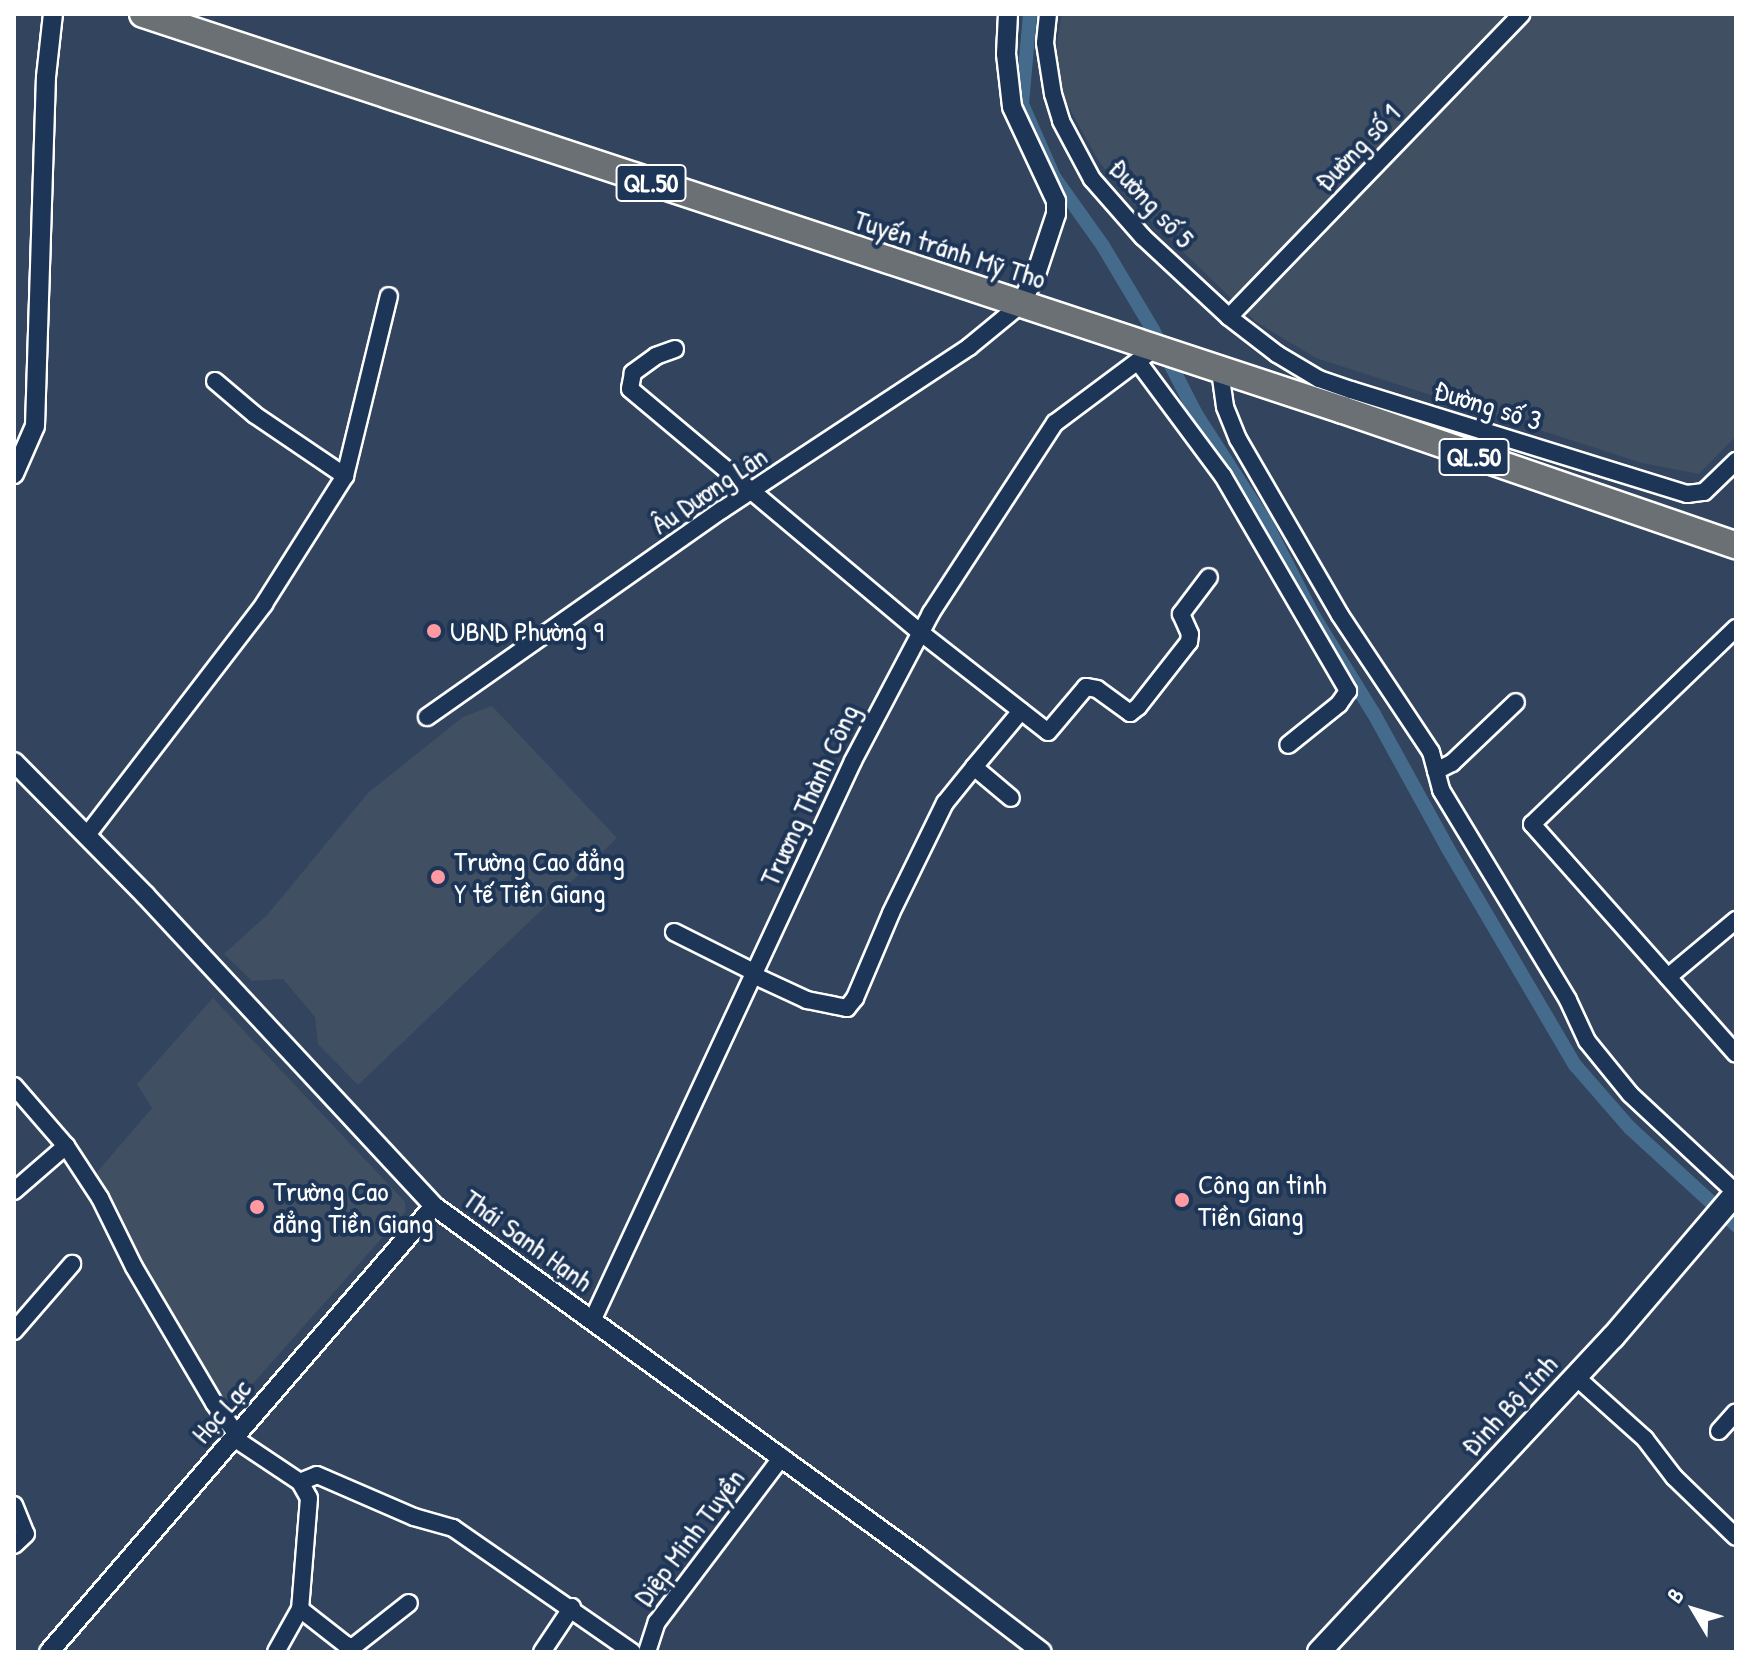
<!DOCTYPE html>
<meta charset="utf-8">
<style>
body{margin:0}
#map{position:relative;width:1750px;height:1666px;overflow:hidden;background:#32445e;font-family:"Patrick Hand",sans-serif}
div>[style]{position:absolute}
.built>*{inset:0;background:#414f63}
.canal>*{height:14px;margin:-7px;padding:0 7px;transform-origin:7px;border-radius:7px;background:#456b8c}
.roads{filter:drop-shadow(2px 0 #fff) drop-shadow(-2px 0 #fff) drop-shadow(0 2px #fff) drop-shadow(0 -2px #fff)}
.minor>*{height:16px;margin:-8px;padding:0 8px;transform-origin:8px;border-radius:8px;background:#1d3557}
.tertiary>*{height:18px;margin:-9px;padding:0 9px;transform-origin:9px;border-radius:9px;background:#1d3557}
.secondary>*{height:22px;margin:-11px;padding:0 11px;transform-origin:11px;border-radius:11px;background:#1d3557}
.trunk>*{height:26px;margin:-13px;padding:0 13px;transform-origin:13px;border-radius:13px;background:#6a7074}
.dots>*{width:22px;height:22px;translate:-50% -50%;box-sizing:border-box;border:4px solid #1d3557;border-radius:50%}
span{translate:-50% -50%;white-space:nowrap;text-align:center;line-height:1.15;-webkit-text-stroke:8px #1d3557;paint-order:stroke}
.shield-label span{padding:2px 6px;background:#1d3557;border:2px solid;border-radius:6px;-webkit-text-stroke-width:0}
.shield-label{font-size:26px;color:#fff;font-weight:700}
.street-label{font-size:28px;color:#fff}
.poi-label{font-size:28px;color:#fff}
.left{translate:0 -50%;text-align:left}
.frame{position:absolute;inset:0;border:16px solid #fff;pointer-events:none}
.north{position:absolute;left:1654px;top:1570px;width:80px;height:80px;-webkit-text-stroke:6px #1d3557;paint-order:stroke;rotate:308deg;font-size:22px;font-weight:700;line-height:32px;text-align:center;color:#fff}
.north::after{content:'';display:block;margin:auto;width:28px;height:36px;background:#fff;clip-path:polygon(50% 0,100% 100%,50% 72%,0 100%)}
</style>
<div id="map">
<div class="built">
<i style="clip-path:polygon(1062px 14px,1736px 14px,1736px 436px,1699px 474px,1642px 463px,1316px 358px,1256px 322px,1126px 197px,1098px 160px,1066px 102px,1055px 56px)"></i>
<i style="clip-path:polygon(492px 706px,617px 838px,358px 1085px,318px 1044px,315px 1017px,283px 979px,252px 981px,224px 954px,267px 915px,368px 793px,463px 717px)"></i>
<i style="clip-path:polygon(213px 998px,405px 1202px,406px 1211px,225px 1415px,93px 1177px,152px 1108px,137px 1084px)"></i>
</div>
<div class="canal">
<i style="left:1030px;top:14px;width:90px;rotate:95.1deg"></i>
<i style="left:1022px;top:104px;width:80px;rotate:66.3deg"></i>
<i style="left:1054px;top:177px;width:85px;rotate:54.6deg"></i>
<i style="left:1103px;top:246px;width:98px;rotate:59.2deg"></i>
<i style="left:1153px;top:330px;width:94px;rotate:62.9deg"></i>
<i style="left:1196px;top:414px;width:127px;rotate:57.2deg"></i>
<i style="left:1265px;top:521px;width:108px;rotate:63deg"></i>
<i style="left:1314px;top:617px;width:114px;rotate:58.3deg"></i>
<i style="left:1374px;top:714px;width:152px;rotate:61.2deg"></i>
<i style="left:1447px;top:847px;width:253px;rotate:59.6deg"></i>
<i style="left:1575px;top:1065px;width:84px;rotate:48.9deg"></i>
<i style="left:1630px;top:1128px;width:144px;rotate:42.5deg"></i>
</div>
<div class="roads">
<div class="minor">
<i style="left:1048px;top:14px;width:29px;rotate:96deg"></i>
<i style="left:1045px;top:43px;width:52px;rotate:81.1deg"></i>
<i style="left:1053px;top:94px;width:28px;rotate:73deg"></i>
<i style="left:1061px;top:121px;width:66px;rotate:61.9deg"></i>
<i style="left:1092px;top:179px;width:77px;rotate:48.7deg"></i>
<i style="left:1143px;top:237px;width:117px;rotate:42.9deg"></i>
<i style="left:1229px;top:317px;width:61px;rotate:37.6deg"></i>
<i style="left:1277px;top:354px;width:49px;rotate:30.8deg"></i>
<i style="left:1319px;top:379px;width:34px;rotate:19deg"></i>
<i style="left:1351px;top:390px;width:352px;rotate:17.2deg"></i>
<i style="left:1687px;top:494px;width:17px;rotate:-7deg"></i>
<i style="left:1704px;top:492px;width:45px;rotate:-44.1deg"></i>
<i style="left:1229px;top:317px;width:421px;rotate:-46deg"></i>
<i style="left:675px;top:349px;width:20px;rotate:160deg"></i>
<i style="left:656px;top:356px;width:29px;rotate:144deg"></i>
<i style="left:633px;top:373px;width:16px;rotate:101deg"></i>
<i style="left:630px;top:389px;width:378px;rotate:40deg"></i>
<i style="left:920px;top:632px;width:162px;rotate:38deg"></i>
<i style="left:1048px;top:732px;width:59px;rotate:-49.8deg"></i>
<i style="left:1086px;top:687px;width:11px;rotate:10deg"></i>
<i style="left:1097px;top:689px;width:41px;rotate:36deg"></i>
<i style="left:1130px;top:713px;width:10px;rotate:-37deg"></i>
<i style="left:1138px;top:707px;width:83px;rotate:-51.9deg"></i>
<i style="left:1189px;top:642px;width:8px;rotate:-83deg"></i>
<i style="left:1190px;top:634px;width:22px;rotate:-114deg"></i>
<i style="left:1181px;top:614px;width:46px;rotate:-52.9deg"></i>
<i style="left:1139px;top:363px;width:141px;rotate:53.4deg"></i>
<i style="left:1223px;top:476px;width:249px;rotate:59.8deg"></i>
<i style="left:1348px;top:691px;width:16px;rotate:125deg"></i>
<i style="left:1339px;top:704px;width:65px;rotate:141.2deg"></i>
<i style="left:1220px;top:371px;width:36px;rotate:82deg"></i>
<i style="left:1225px;top:407px;width:35px;rotate:68deg"></i>
<i style="left:1238px;top:439px;width:203px;rotate:59.9deg"></i>
<i style="left:1340px;top:615px;width:164px;rotate:56.4deg"></i>
<i style="left:1431px;top:752px;width:39px;rotate:75deg"></i>
<i style="left:1441px;top:790px;width:245px;rotate:58.8deg"></i>
<i style="left:1568px;top:1000px;width:45px;rotate:65.1deg"></i>
<i style="left:1587px;top:1041px;width:68px;rotate:50.9deg"></i>
<i style="left:1630px;top:1094px;width:145px;rotate:43deg"></i>
<i style="left:215px;top:381px;width:52px;rotate:40.4deg"></i>
<i style="left:255px;top:415px;width:109px;rotate:34.1deg"></i>
<i style="left:1736px;top:628px;width:283px;rotate:136.1deg"></i>
<i style="left:1532px;top:824px;width:307px;rotate:48.4deg"></i>
<i style="left:427px;top:717px;width:360px;rotate:-35.1deg"></i>
<i style="left:722px;top:510px;width:296px;rotate:-33.4deg"></i>
<i style="left:969px;top:347px;width:65px;rotate:-39.4deg"></i>
<i style="left:974px;top:767px;width:73px;rotate:-50deg"></i>
<i style="left:1436px;top:771px;width:18px;rotate:-27deg"></i>
<i style="left:1452px;top:763px;width:88px;rotate:-43.6deg"></i>
<i style="left:87px;top:835px;width:291px;rotate:-52.5deg"></i>
<i style="left:264px;top:604px;width:151px;rotate:-57.7deg"></i>
<i style="left:345px;top:476px;width:185px;rotate:-76.3deg"></i>
<i style="left:674px;top:932px;width:89px;rotate:26.6deg"></i>
<i style="left:753px;top:975px;width:60px;rotate:24.8deg"></i>
<i style="left:807px;top:1000px;width:41px;rotate:11.3deg"></i>
<i style="left:847px;top:1008px;width:13px;rotate:-51deg"></i>
<i style="left:855px;top:998px;width:92px;rotate:-67deg"></i>
<i style="left:891px;top:913px;width:123px;rotate:-63.9deg"></i>
<i style="left:945px;top:803px;width:46px;rotate:-51.1deg"></i>
<i style="left:974px;top:767px;width:48px;rotate:40deg"></i>
<i style="left:1668px;top:977px;width:89px;rotate:-40deg"></i>
<i style="left:14px;top:1086px;width:79px;rotate:49.1deg"></i>
<i style="left:66px;top:1146px;width:62px;rotate:56.8deg"></i>
<i style="left:100px;top:1198px;width:77px;rotate:63.8deg"></i>
<i style="left:134px;top:1267px;width:158px;rotate:59.5deg"></i>
<i style="left:214px;top:1403px;width:39px;rotate:54deg"></i>
<i style="left:14px;top:1191px;width:69px;rotate:-40.9deg"></i>
<i style="left:592px;top:1321px;width:618px;rotate:-65.01deg"></i>
<i style="left:853px;top:761px;width:167px;rotate:-62.2deg"></i>
<i style="left:931px;top:613px;width:227px;rotate:-56.9deg"></i>
<i style="left:1055px;top:423px;width:124px;rotate:-36.8deg"></i>
<i style="left:14px;top:1331px;width:89px;rotate:-49.1deg"></i>
<i style="left:1576px;top:1377px;width:93px;rotate:41.9deg"></i>
<i style="left:1645px;top:1439px;width:48px;rotate:52.7deg"></i>
<i style="left:1674px;top:1477px;width:86px;rotate:44.1deg"></i>
<i style="left:1719px;top:1431px;width:25px;rotate:-48deg"></i>
<i style="left:234px;top:1438px;width:79px;rotate:33.7deg"></i>
<i style="left:300px;top:1482px;width:18px;rotate:61deg"></i>
<i style="left:309px;top:1498px;width:111px;rotate:94.6deg"></i>
<i style="left:300px;top:1609px;width:49px;rotate:119.2deg"></i>
<i style="left:300px;top:1482px;width:18px;rotate:-22deg"></i>
<i style="left:317px;top:1475px;width:106px;rotate:23.4deg"></i>
<i style="left:414px;top:1517px;width:41px;rotate:15.8deg"></i>
<i style="left:453px;top:1528px;width:218px;rotate:34.7deg"></i>
<i style="left:14px;top:1505px;width:31px;rotate:68deg"></i>
<i style="left:26px;top:1534px;width:16px;rotate:137deg"></i>
<i style="left:300px;top:1609px;width:58px;rotate:38deg"></i>
<i style="left:346px;top:1645px;width:7px;rotate:16deg"></i>
<i style="left:353px;top:1647px;width:71px;rotate:-38.2deg"></i>
<i style="left:542px;top:1652px;width:54px;rotate:-56.3deg"></i>
<i style="left:647px;top:1652px;width:32px;rotate:-72deg"></i>
<i style="left:657px;top:1622px;width:207px;rotate:-52.9deg"></i>
</div>
<div class="tertiary">
<i style="left:1008px;top:14px;width:40px;rotate:92.9deg"></i>
<i style="left:1006px;top:54px;width:53px;rotate:83.5deg"></i>
<i style="left:1012px;top:107px;width:104px;rotate:64.9deg"></i>
<i style="left:1056px;top:201px;width:13px;rotate:90deg"></i>
<i style="left:1056px;top:214px;width:66px;rotate:108.4deg"></i>
<i style="left:1035px;top:277px;width:33px;rotate:119deg"></i>
<i style="left:14px;top:474px;width:52px;rotate:-66.4deg"></i>
<i style="left:35px;top:426px;width:349px;rotate:-88.2deg"></i>
<i style="left:46px;top:77px;width:63px;rotate:-83.7deg"></i>
<i style="left:14px;top:762px;width:187px;rotate:45.4deg"></i>
<i style="left:145px;top:895px;width:425px;rotate:47.1deg"></i>
<i style="left:434px;top:1206px;width:598px;rotate:35.95deg"></i>
<i style="left:918px;top:1557px;width:156px;rotate:37.5deg"></i>
<i style="left:49px;top:1652px;width:589px;rotate:-49.2deg"></i>
</div>
<div class="secondary">
<i style="left:1319px;top:1652px;width:431px;rotate:-47deg"></i>
<i style="left:1613px;top:1337px;width:189px;rotate:-49.5deg"></i>
</div>
<div class="trunk">
<i style="left:143px;top:14px;width:1264px;rotate:18.26deg"></i>
<i style="left:1343px;top:410px;width:416px;rotate:19deg"></i>
</div>
</div>
<div class="dots">
<i style="left:434px;top:631px;background:#ff9aa2"></i>
<i style="left:438px;top:877px;background:#ff9aa2"></i>
<i style="left:1182px;top:1200px;background:#ff9aa2"></i>
<i style="left:257px;top:1207px;background:#ff9aa2"></i>
</div>
<div class="shield-label">
<span style="left:651px;top:183px">QL.50</span>
<span style="left:1474px;top:457px">QL.50</span>
</div>
<div class="street-label">
<span style="left:1357px;top:147px;rotate:-46deg">Đường số 1</span>
<span style="left:1152px;top:203px;rotate:47deg">Đường số 5</span>
<span style="left:950px;top:249px;rotate:18deg">Tuyến tránh Mỹ Tho</span>
<span style="left:1488px;top:405px;rotate:17deg">Đường số 3</span>
<span style="left:709px;top:490px;rotate:-34deg">Âu Dương Lân</span>
<span style="left:809px;top:795px;rotate:-65deg">Trương Thành Công</span>
<span style="left:528px;top:1240px;rotate:36deg">Thái Sanh Hạnh</span>
<span style="left:1509px;top:1405px;rotate:-47deg">Đinh Bộ Lĩnh</span>
<span style="left:221px;top:1411px;rotate:-49deg">Học Lạc</span>
<span style="left:689px;top:1537px;rotate:-53deg">Diệp Minh Tuyền</span>
</div>
<div class="poi-label">
<span class="left" style="left:450px;top:631px">UBND Phường 9</span>
<span class="left" style="left:454px;top:877px">Trường Cao đẳng<br>Y tế Tiền Giang</span>
<span class="left" style="left:1198px;top:1200px">Công an tỉnh<br>Tiền Giang</span>
<span class="left" style="left:273px;top:1207px">Trường Cao<br>đẳng Tiền Giang</span>
</div>
<div class="frame"></div>
<div class="north">B</div>
</div>
